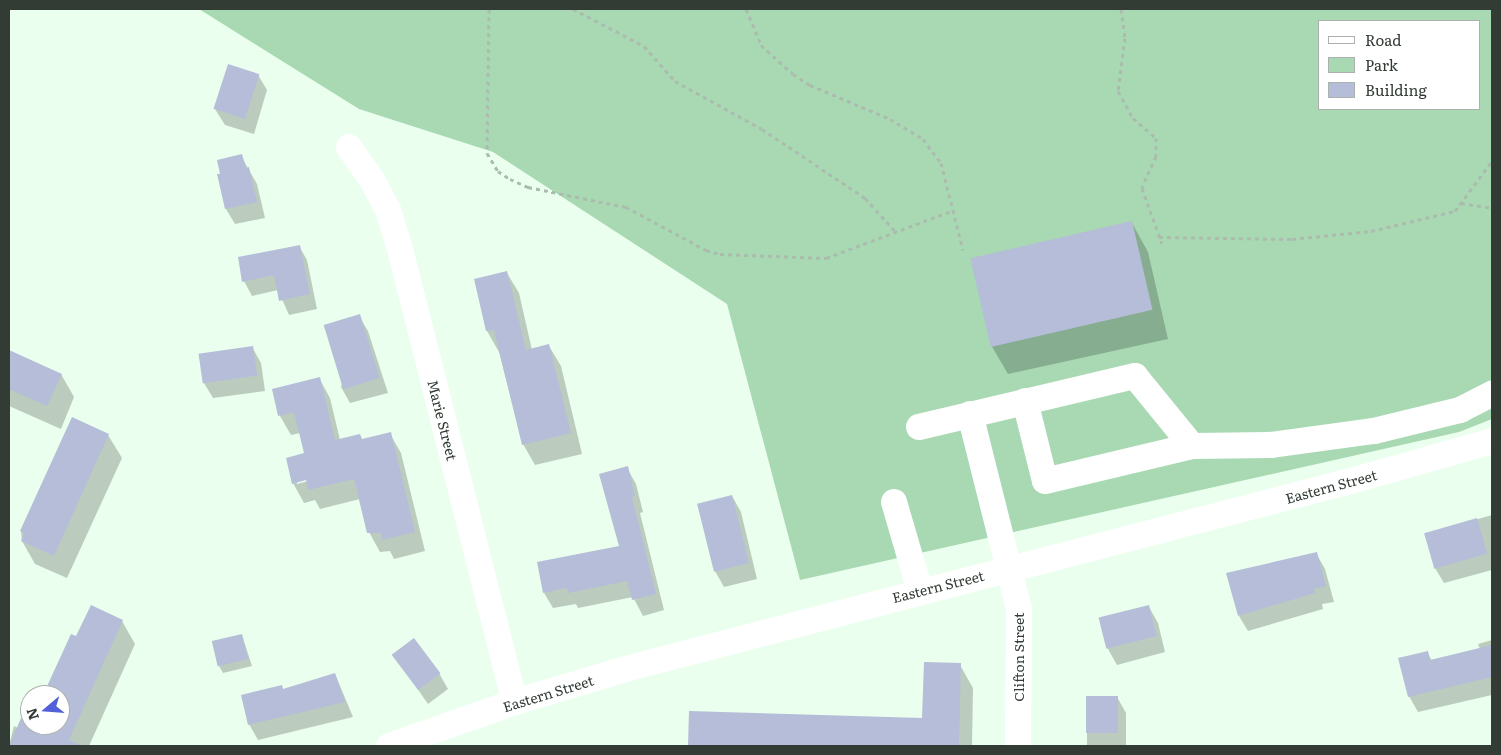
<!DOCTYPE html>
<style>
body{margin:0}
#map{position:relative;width:1501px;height:755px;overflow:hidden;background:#eaffee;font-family:Literata,serif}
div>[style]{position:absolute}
.green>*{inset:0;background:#a8d9b3}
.shadow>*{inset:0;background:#0003}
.building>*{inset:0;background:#b5bdd8;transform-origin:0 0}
.path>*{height:3px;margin-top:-1.5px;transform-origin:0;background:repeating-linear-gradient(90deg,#abbcae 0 4px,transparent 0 8px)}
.minor>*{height:26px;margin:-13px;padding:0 13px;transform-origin:13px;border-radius:13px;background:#fff}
span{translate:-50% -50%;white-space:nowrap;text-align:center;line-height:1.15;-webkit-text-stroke:4px #fff;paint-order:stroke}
.street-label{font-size:14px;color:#323c34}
.frame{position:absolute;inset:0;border:10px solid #323c34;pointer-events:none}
.legend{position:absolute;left:1318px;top:20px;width:162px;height:90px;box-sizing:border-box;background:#fff;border:1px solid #adb1ae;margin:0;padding:6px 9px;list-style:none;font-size:15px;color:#323c34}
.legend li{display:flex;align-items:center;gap:10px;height:25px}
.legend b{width:25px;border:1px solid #adb1ae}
.north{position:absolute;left:20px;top:685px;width:50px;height:50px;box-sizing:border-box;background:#fff;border:1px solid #adb1ae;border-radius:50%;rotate:252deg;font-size:14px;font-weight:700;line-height:20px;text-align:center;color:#323c34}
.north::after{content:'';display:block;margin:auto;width:18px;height:22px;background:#5261d7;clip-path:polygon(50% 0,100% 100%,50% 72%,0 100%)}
</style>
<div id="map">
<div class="green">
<i style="clip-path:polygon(evenodd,199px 9px,1492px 9px,1492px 419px,1459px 432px,800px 580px,727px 304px,493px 152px,359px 109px,199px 9px,1320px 21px,1480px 21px,1480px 109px,1320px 109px,1320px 21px)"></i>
</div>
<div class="shadow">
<i style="clip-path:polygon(258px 75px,267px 90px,254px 134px,225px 125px,215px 109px)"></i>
<i style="clip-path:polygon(241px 156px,257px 184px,265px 218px,235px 224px,226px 209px,218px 175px)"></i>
<i style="clip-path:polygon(1132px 223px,1148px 252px,1168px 339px,1008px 374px,991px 345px)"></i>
<i style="clip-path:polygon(299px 246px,307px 260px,317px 309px,289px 315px,278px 290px,252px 296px,244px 281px)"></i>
<i style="clip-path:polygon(507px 273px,519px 293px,532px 350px,549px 346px,561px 366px,582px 454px,535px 465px,523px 444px,499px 352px,487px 331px,476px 280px)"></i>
<i style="clip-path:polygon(359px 316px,368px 331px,388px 393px,350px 403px,341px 387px)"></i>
<i style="clip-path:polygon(252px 347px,261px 363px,265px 391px,213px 398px,204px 383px)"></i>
<i style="clip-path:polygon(9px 352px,61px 374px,74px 397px,61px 429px,9px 406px)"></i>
<i style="clip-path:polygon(evenodd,319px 378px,330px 398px,340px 440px,363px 440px,390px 434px,401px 453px,425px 551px,394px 559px,390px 551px,380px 552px,369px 532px,360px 499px,320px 509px,315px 500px,304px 503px,293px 483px,305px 454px,300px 433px,291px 435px,280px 416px,273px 390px,319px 378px,312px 478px,312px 480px,297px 484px,297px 481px,312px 478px)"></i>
<i style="clip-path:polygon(108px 435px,122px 458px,67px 578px,35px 564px,22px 541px,21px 531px)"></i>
<i style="clip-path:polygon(627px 468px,636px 484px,643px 512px,640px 513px,664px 610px,643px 616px,633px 597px,578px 608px,576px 604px,553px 608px,544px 593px,620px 547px)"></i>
<i style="clip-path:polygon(732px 496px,741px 512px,757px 579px,724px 587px,715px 571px)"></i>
<i style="clip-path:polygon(1492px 515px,1492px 570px,1444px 583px,1435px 568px,1425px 534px)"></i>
<i style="clip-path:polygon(1316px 553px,1325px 569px,1334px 602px,1322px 604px,1323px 609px,1248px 631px,1239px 616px)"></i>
<i style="clip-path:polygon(1149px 607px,1158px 623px,1165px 652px,1117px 665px,1108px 649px,1101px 619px)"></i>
<i style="clip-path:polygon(122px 621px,135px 644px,89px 746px,9px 746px,14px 726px,18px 728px,22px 720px,30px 725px,60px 725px,60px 695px,45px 695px,77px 638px)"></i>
<i style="clip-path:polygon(242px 635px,252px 666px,223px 673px,219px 666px)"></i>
<i style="clip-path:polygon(1492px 640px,1492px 695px,1418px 712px,1409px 696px,1427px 652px,1432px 661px,1480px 649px,1478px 644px)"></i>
<i style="clip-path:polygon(394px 655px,439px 673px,448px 689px,428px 704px)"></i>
<i style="clip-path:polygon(960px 665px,973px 688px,972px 746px,690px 746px,690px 712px,924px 719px)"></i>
<i style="clip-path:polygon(335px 674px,353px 717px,258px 740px,249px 724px,283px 690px)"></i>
<i style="clip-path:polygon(1087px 697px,1117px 697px,1126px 713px,1126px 746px,1087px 746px)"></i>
</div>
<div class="building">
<i style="left:228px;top:64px;width:33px;height:47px;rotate:18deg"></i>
<i style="clip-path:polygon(242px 154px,246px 168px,249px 167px,257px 202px,225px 209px,217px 174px,220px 174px,217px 160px)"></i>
<i style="left:1132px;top:221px;width:91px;height:166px;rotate:77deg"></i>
<i style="clip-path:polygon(300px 245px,310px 294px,279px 301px,274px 275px,242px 282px,238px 257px)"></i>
<i style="clip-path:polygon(507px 271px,526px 350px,549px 344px,571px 433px,522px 445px,494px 330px,486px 331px,474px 279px)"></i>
<i style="left:360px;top:314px;width:67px;height:38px;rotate:73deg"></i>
<i style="left:253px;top:346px;width:30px;height:55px;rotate:82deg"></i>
<i style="clip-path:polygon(9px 350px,62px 374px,47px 406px,9px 389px)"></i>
<i style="clip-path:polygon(320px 377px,335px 440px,360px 434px,362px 439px,391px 432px,415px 532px,382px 540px,381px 533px,367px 533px,354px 479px,308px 490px,306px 480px,292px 484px,286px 458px,304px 453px,294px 412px,278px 416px,272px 389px)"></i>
<i style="clip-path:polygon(72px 417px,109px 434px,54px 556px,21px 541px,24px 533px,20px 531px)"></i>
<i style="clip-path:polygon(628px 466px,635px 496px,632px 497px,656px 594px,632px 600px,627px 581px,568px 593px,567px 588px,543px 593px,537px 562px,619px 546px,599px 474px)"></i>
<i style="left:732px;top:495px;width:70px;height:36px;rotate:76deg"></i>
<i style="left:1477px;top:518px;width:37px;height:55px;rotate:74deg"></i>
<i style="clip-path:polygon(1317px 552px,1326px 586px,1314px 589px,1315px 593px,1238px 616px,1226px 573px)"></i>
<i style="clip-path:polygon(91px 605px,123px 620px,69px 740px,82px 746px,9px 746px,21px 718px,30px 725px,60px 725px,60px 695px,43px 695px,71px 634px,76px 636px)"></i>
<i style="left:1149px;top:605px;width:32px;height:52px;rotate:76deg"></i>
<i style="left:242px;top:634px;width:26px;height:31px;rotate:77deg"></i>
<i style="left:414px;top:638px;width:44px;height:28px;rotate:53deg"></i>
<i style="clip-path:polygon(1492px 645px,1492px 677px,1408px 697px,1398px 658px,1428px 651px,1430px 660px)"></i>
<i style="clip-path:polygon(924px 662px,961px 663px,959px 746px,688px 746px,689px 711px,922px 718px)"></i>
<i style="clip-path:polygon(335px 673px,345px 702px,248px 725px,241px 695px,282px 685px,283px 689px)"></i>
<i style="left:1086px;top:696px;width:32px;height:37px"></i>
</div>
<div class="path">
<i style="left:489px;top:9px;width:144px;rotate:90.8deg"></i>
<i style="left:487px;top:153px;width:21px;rotate:59deg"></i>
<i style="left:498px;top:171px;width:14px;rotate:34deg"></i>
<i style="left:510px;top:179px;width:20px;rotate:24deg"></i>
<i style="left:528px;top:187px;width:100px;rotate:11.5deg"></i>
<i style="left:626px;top:207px;width:91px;rotate:28.3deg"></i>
<i style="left:706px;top:250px;width:15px;rotate:16deg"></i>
<i style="left:720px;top:254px;width:106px;rotate:2.2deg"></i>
<i style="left:826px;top:258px;width:137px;rotate:-20.6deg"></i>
<i style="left:573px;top:9px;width:80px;rotate:27.5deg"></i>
<i style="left:644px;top:46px;width:47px;rotate:48.5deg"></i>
<i style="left:675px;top:81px;width:99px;rotate:28.9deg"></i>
<i style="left:762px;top:129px;width:124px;rotate:33.8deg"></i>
<i style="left:865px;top:198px;width:47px;rotate:47.6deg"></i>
<i style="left:746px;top:9px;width:39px;rotate:67deg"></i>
<i style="left:761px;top:45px;width:43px;rotate:42.2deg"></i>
<i style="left:793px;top:74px;width:20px;rotate:33deg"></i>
<i style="left:810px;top:85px;width:87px;rotate:23deg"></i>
<i style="left:890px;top:119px;width:39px;rotate:31deg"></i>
<i style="left:923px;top:139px;width:30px;rotate:53deg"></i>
<i style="left:941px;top:163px;width:90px;rotate:75.8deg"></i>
<i style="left:1121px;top:9px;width:29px;rotate:82deg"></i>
<i style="left:1125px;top:38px;width:53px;rotate:97.5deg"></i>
<i style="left:1118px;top:91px;width:31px;rotate:61deg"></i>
<i style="left:1133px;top:118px;width:30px;rotate:41deg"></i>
<i style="left:1156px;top:138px;width:18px;rotate:90deg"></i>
<i style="left:1156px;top:156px;width:35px;rotate:114deg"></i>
<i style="left:1142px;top:188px;width:59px;rotate:70.3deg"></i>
<i style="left:1461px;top:203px;width:31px;rotate:9deg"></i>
<i style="left:1159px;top:237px;width:133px;rotate:0.9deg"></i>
<i style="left:1292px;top:239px;width:79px;rotate:-5.8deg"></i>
<i style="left:1371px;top:231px;width:86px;rotate:-13.4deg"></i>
<i style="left:1455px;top:211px;width:62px;rotate:-53.5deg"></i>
</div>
<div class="minor">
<i style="left:349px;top:147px;width:38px;rotate:55deg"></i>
<i style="left:371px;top:178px;width:36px;rotate:62deg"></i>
<i style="left:388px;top:210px;width:37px;rotate:73deg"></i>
<i style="left:399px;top:245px;width:471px;rotate:75.8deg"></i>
<i style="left:1025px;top:401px;width:82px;rotate:76deg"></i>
<i style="left:1045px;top:481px;width:151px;rotate:-13.4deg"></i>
<i style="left:1192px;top:446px;width:78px;rotate:-0.7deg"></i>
<i style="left:1270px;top:445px;width:105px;rotate:-7.7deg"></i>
<i style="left:1374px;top:431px;width:89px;rotate:-13.7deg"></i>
<i style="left:1460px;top:410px;width:36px;rotate:-27deg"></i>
<i style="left:970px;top:414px;width:201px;rotate:75.9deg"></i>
<i style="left:1019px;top:609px;width:137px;rotate:90.4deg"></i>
<i style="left:919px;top:427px;width:222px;rotate:-13.3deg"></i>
<i style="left:1135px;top:376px;width:90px;rotate:50.8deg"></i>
<i style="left:894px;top:502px;width:93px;rotate:73.7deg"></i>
<i style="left:389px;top:746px;width:133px;rotate:-19.2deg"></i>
<i style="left:515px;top:702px;width:119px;rotate:-16.6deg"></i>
<i style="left:629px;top:668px;width:753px;rotate:-14.53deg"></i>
<i style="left:1358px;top:479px;width:139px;rotate:-15.8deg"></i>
</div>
<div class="street-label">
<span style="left:443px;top:420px;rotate:76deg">Marie Street</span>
<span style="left:1331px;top:486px;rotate:-15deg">Eastern Street</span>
<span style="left:938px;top:586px;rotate:-14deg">Eastern Street</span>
<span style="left:1018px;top:657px;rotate:-90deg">Clifton Street</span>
<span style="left:548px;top:693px;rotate:-17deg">Eastern Street</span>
</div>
<div class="frame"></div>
<ul class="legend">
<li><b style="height:6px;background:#fff"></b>Road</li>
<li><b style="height:14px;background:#a8d9b3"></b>Park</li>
<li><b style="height:14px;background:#b5bdd8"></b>Building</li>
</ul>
<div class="north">N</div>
</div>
